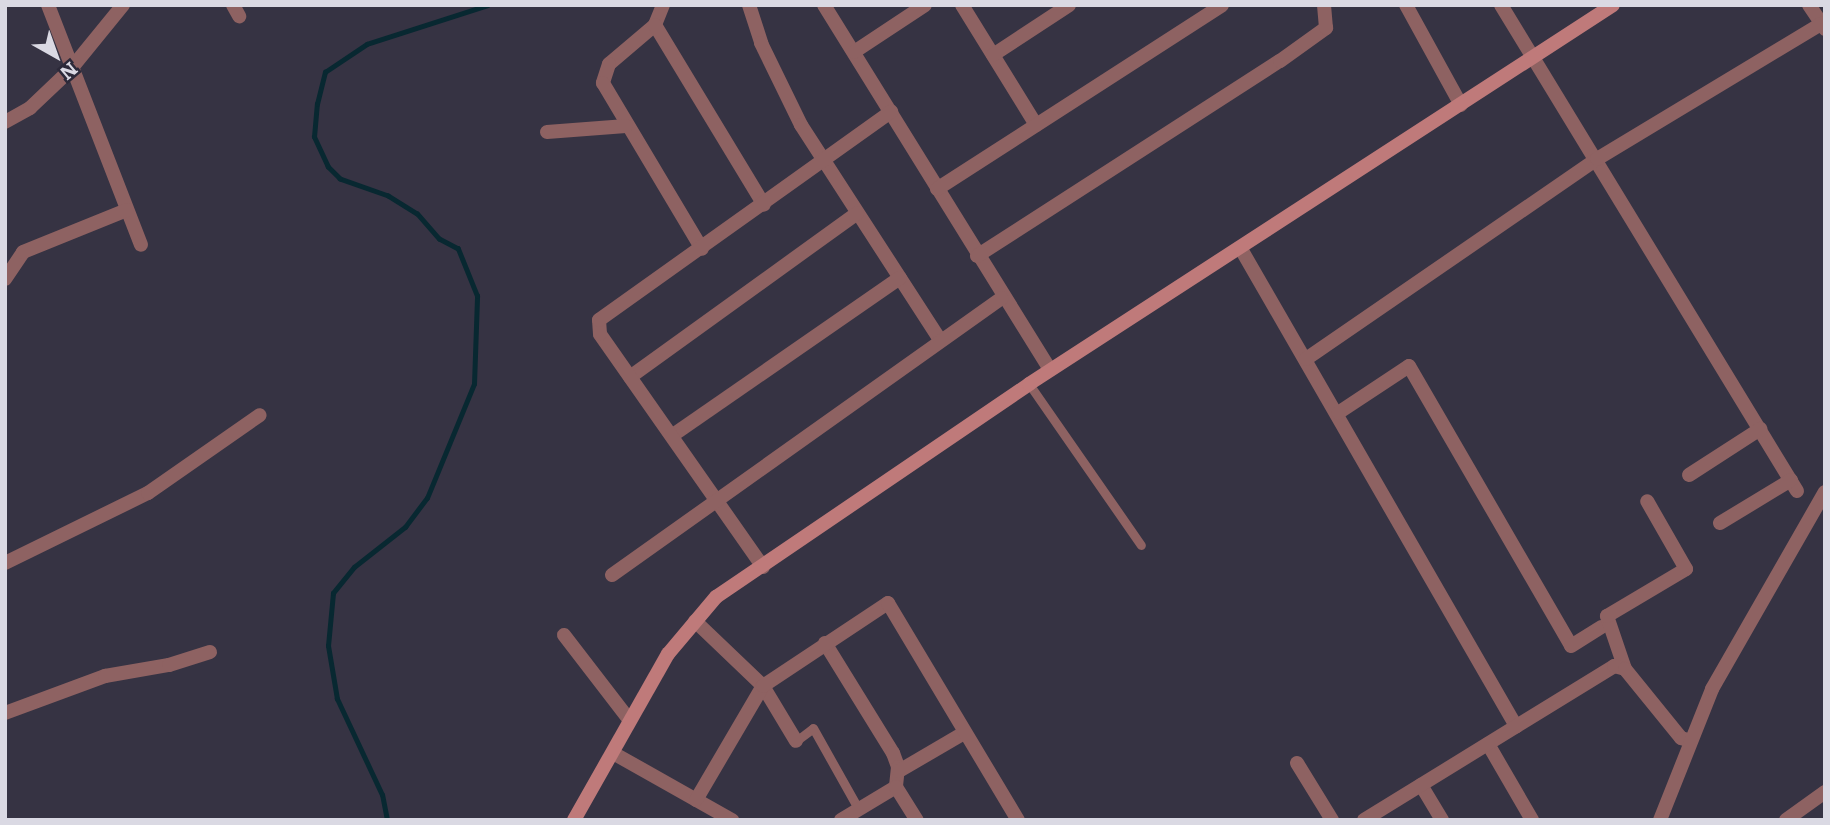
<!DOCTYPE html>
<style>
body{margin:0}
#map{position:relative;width:1830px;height:825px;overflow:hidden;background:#363343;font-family:Literata,serif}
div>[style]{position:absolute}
.stream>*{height:4.5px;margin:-2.25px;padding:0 2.25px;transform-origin:2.25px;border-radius:2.25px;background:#082831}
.lane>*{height:9px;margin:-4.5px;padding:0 4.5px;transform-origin:4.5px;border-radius:4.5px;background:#8e6262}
.street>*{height:14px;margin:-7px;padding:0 7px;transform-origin:7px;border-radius:7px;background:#8e6262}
.secondary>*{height:14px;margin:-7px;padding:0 7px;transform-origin:7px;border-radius:7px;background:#bf7a7a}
span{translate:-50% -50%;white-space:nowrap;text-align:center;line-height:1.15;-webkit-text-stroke:5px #2c2939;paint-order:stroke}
.frame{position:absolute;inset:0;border:7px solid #dad9e3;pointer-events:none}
.north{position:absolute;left:21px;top:21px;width:70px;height:70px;-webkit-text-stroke:5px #2c2939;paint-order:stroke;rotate:140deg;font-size:19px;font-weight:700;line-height:28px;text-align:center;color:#dad9e3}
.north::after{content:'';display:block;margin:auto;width:24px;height:32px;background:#dad9e3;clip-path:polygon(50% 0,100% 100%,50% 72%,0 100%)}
</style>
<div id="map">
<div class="stream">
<i style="left:387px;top:820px;width:25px;rotate:-101deg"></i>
<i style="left:382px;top:795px;width:106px;rotate:-115.1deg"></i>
<i style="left:337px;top:699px;width:54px;rotate:-99.6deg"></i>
<i style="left:328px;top:646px;width:53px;rotate:-84.6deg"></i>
<i style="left:333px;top:593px;width:33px;rotate:-51deg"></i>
<i style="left:354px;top:567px;width:65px;rotate:-38.1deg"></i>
<i style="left:405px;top:527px;width:36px;rotate:-53deg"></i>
<i style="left:427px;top:498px;width:123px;rotate:-67.6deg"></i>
<i style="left:474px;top:384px;width:88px;rotate:-88deg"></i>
<i style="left:477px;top:296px;width:51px;rotate:-112deg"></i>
<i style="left:458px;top:249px;width:21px;rotate:-152deg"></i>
<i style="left:439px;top:239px;width:33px;rotate:-131deg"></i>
<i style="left:417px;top:214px;width:34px;rotate:-148deg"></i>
<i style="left:388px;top:196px;width:51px;rotate:-160.5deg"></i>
<i style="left:340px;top:179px;width:17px;rotate:-135deg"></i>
<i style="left:328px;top:167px;width:33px;rotate:-115deg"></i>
<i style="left:314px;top:137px;width:33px;rotate:-85deg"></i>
<i style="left:317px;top:104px;width:33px;rotate:-76deg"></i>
<i style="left:325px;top:72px;width:50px;rotate:-33.7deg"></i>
<i style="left:367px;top:44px;width:127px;rotate:-17.9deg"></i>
</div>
<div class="lane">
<i style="left:1029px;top:384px;width:196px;rotate:55.2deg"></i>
<i style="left:796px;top:741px;width:21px;rotate:-37deg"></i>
<i style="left:813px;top:728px;width:94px;rotate:60.7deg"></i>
</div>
<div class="street">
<i style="left:48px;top:5px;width:257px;rotate:68.8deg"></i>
<i style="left:233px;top:5px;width:13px;rotate:61deg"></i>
<i style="left:663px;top:5px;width:22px;rotate:112deg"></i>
<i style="left:655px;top:25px;width:60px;rotate:139.7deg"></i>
<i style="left:609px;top:64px;width:20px;rotate:108deg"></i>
<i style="left:603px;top:83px;width:193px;rotate:59.2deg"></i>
<i style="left:749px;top:5px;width:40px;rotate:72deg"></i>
<i style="left:761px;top:43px;width:91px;rotate:64deg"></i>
<i style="left:801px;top:125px;width:257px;rotate:57.1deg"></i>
<i style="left:824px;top:5px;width:429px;rotate:58.2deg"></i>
<i style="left:962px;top:5px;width:141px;rotate:58.3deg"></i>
<i style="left:1406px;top:5px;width:114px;rotate:61.2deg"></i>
<i style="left:1501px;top:5px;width:569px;rotate:58.66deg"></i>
<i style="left:1809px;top:5px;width:29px;rotate:56deg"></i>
<i style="left:655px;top:25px;width:210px;rotate:58.8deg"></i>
<i style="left:854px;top:52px;width:85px;rotate:-33.5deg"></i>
<i style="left:993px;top:55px;width:91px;rotate:-33.3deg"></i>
<i style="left:5px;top:122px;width:29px;rotate:-29deg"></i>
<i style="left:30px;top:108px;width:55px;rotate:-43.5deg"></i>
<i style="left:70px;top:70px;width:84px;rotate:-50.8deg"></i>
<i style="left:547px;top:132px;width:79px;rotate:-4.3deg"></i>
<i style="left:937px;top:189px;width:339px;rotate:-32.8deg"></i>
<i style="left:1241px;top:249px;width:551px;rotate:60.04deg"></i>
<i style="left:977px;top:256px;width:360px;rotate:-32.8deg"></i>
<i style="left:1280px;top:61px;width:57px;rotate:-35.7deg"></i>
<i style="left:1326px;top:28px;width:23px;rotate:-95deg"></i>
<i style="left:5px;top:279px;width:32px;rotate:-56deg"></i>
<i style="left:23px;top:252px;width:112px;rotate:-22deg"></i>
<i style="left:1306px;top:359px;width:353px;rotate:-34.5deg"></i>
<i style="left:1597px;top:159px;width:262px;rotate:-31.1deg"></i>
<i style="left:630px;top:377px;width:280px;rotate:-35.8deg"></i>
<i style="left:1338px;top:413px;width:85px;rotate:-33.5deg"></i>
<i style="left:1409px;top:366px;width:323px;rotate:59.9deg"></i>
<i style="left:1571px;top:646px;width:36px;rotate:-32deg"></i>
<i style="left:673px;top:435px;width:276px;rotate:-34.7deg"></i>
<i style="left:1689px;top:475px;width:85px;rotate:-32.9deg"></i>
<i style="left:1720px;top:523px;width:83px;rotate:-31.2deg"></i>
<i style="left:5px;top:563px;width:159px;rotate:-26.1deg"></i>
<i style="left:148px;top:493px;width:136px;rotate:-34.9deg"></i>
<i style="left:763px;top:567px;width:284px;rotate:-125deg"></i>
<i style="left:600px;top:334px;width:14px;rotate:-94deg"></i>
<i style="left:599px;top:320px;width:359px;rotate:-35.5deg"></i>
<i style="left:612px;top:575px;width:478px;rotate:-35.4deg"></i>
<i style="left:695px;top:621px;width:94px;rotate:43.7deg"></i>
<i style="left:763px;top:686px;width:64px;rotate:59deg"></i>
<i style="left:564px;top:635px;width:105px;rotate:52.4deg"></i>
<i style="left:825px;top:643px;width:129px;rotate:58.3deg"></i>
<i style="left:893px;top:753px;width:15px;rotate:70deg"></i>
<i style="left:898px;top:767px;width:20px;rotate:96deg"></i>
<i style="left:1625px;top:669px;width:56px;rotate:-108.8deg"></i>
<i style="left:1607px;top:616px;width:92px;rotate:-30.7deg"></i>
<i style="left:1686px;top:569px;width:78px;rotate:-119.8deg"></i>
<i style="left:5px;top:713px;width:107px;rotate:-20.3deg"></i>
<i style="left:105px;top:676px;width:65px;rotate:-9.8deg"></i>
<i style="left:169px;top:665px;width:43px;rotate:-17.6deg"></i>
<i style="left:1488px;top:744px;width:88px;rotate:59.9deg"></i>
<i style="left:613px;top:753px;width:137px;rotate:29.4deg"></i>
<i style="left:1297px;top:763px;width:67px;rotate:58.4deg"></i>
<i style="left:899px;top:771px;width:75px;rotate:-30.3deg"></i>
<i style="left:1421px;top:785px;width:41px;rotate:59deg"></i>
<i style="left:696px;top:800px;width:132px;rotate:-59.6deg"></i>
<i style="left:763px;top:686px;width:150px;rotate:-33.6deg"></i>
<i style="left:888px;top:603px;width:253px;rotate:59.1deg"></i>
<i style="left:841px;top:820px;width:64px;rotate:-31deg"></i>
<i style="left:896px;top:787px;width:39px;rotate:58deg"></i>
<i style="left:1364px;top:820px;width:294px;rotate:-31.6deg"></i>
<i style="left:1614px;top:666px;width:11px;rotate:15deg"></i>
<i style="left:1625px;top:669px;width:89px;rotate:50.9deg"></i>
<i style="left:1681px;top:738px;width:10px;rotate:17deg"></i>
<i style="left:1660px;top:820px;width:141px;rotate:-68.3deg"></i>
<i style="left:1712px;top:689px;width:227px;rotate:-60.2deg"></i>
<i style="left:1786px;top:820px;width:48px;rotate:-35.7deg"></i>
</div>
<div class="secondary">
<i style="left:574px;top:820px;width:191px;rotate:-60.5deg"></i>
<i style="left:668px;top:654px;width:75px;rotate:-49.9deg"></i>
<i style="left:716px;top:597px;width:379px;rotate:-34.2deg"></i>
<i style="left:1029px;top:384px;width:696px;rotate:-32.98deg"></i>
</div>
<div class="frame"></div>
<div class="north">N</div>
</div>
